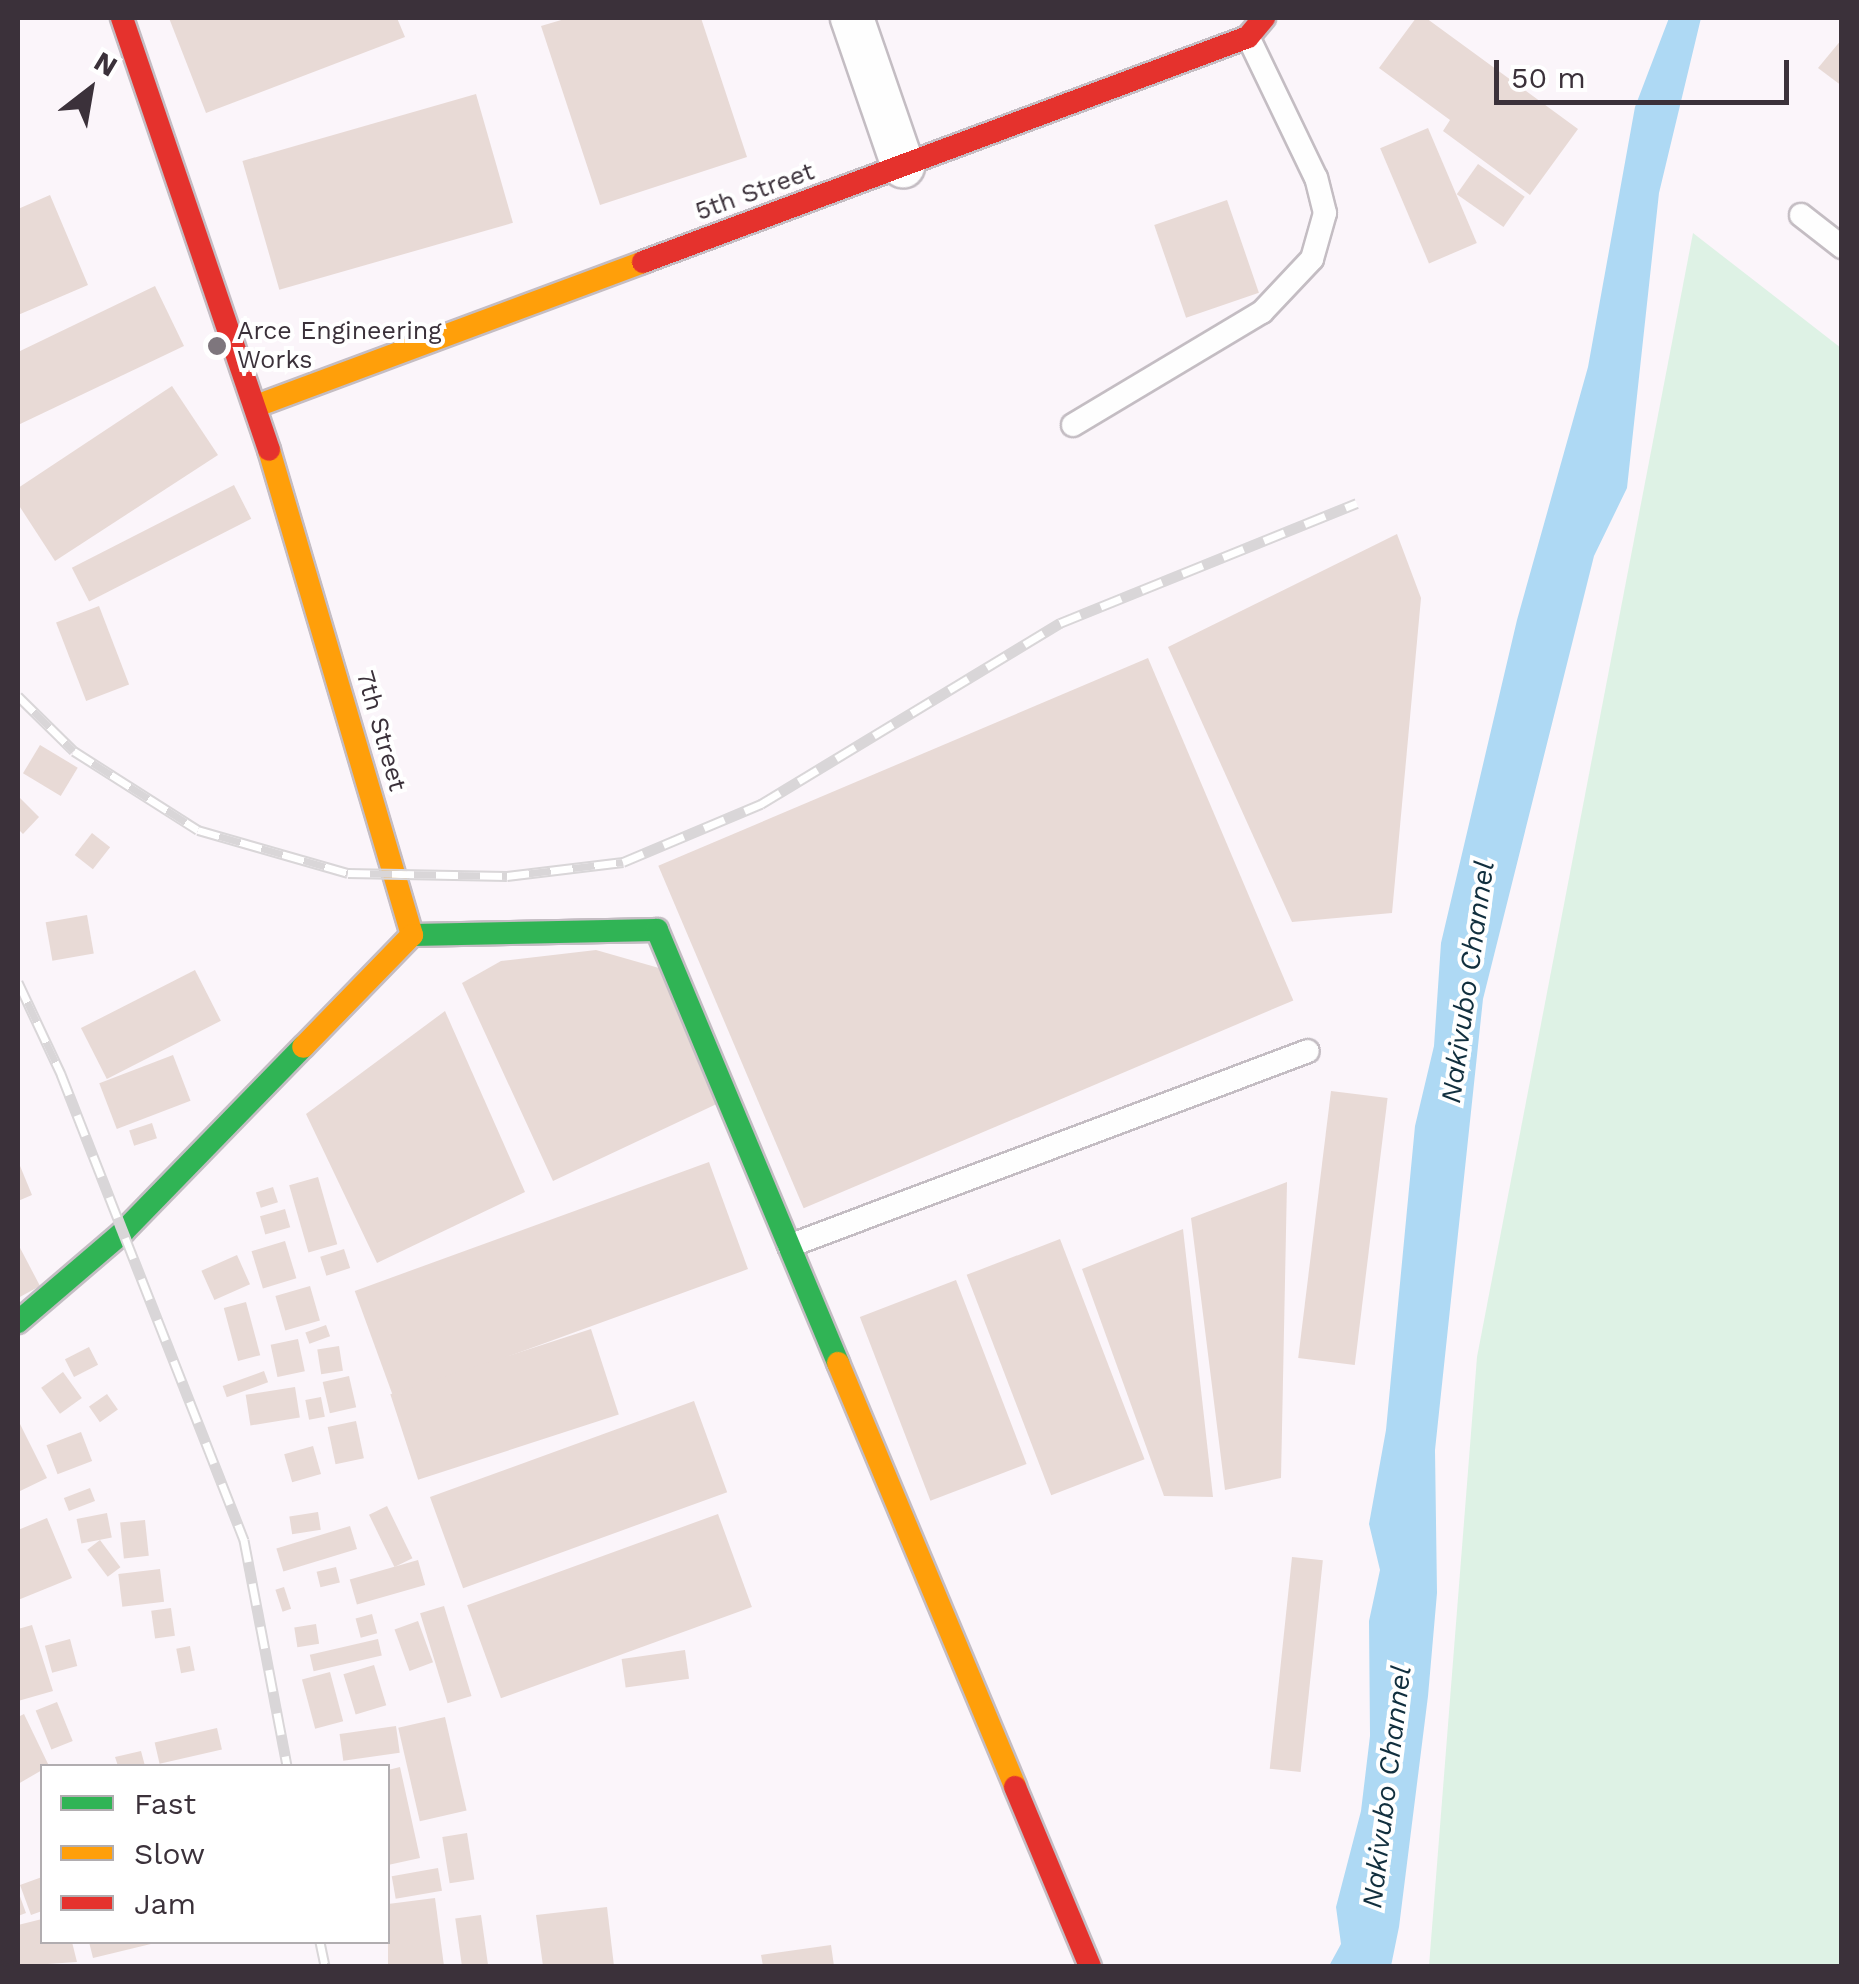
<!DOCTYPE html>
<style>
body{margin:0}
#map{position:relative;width:1859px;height:1984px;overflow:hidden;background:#fbf5fa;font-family:"Work Sans",sans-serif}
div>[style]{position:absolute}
.green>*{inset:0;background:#def2e5}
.water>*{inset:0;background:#aed9f4}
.building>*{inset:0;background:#e8dad6;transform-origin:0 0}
.roads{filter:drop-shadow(2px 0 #c4bdc3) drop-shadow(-2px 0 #c4bdc3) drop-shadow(0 2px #c4bdc3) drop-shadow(0 -2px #c4bdc3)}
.lane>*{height:22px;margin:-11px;padding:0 11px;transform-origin:11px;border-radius:11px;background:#fefefe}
.street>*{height:42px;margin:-21px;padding:0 21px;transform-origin:21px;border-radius:21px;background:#fefefe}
.fast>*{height:22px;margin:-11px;padding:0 11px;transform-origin:11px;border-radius:11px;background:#30b455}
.slow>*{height:22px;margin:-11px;padding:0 11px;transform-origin:11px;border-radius:11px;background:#ff9f0a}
.jam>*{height:22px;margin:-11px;padding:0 11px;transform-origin:11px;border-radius:11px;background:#e5322d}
.rail>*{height:11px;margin-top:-5.5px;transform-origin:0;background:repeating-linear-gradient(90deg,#fff 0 22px,#d9d6d8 0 44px);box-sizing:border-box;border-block:2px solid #d9d6d8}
.dots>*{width:28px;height:28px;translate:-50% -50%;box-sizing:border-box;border:5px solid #fff;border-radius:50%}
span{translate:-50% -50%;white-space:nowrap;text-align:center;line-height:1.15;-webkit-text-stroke:8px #fff;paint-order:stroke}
.street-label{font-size:25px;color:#3b313a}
.poi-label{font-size:25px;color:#3b313a}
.left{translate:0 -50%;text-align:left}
.water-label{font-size:28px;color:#112f3e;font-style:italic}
.frame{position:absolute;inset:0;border:20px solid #3b313a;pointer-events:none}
.legend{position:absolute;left:40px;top:1764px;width:350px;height:180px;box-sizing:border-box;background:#fff;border:2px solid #b1adb0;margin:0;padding:12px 18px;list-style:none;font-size:30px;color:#3b313a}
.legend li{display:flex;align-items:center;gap:20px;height:50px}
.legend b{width:50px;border:2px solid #b1adb0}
.north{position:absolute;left:40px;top:40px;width:100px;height:100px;-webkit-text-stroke:8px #fff;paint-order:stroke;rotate:31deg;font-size:28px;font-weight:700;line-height:40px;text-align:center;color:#3b313a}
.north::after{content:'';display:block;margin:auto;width:35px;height:45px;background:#3b313a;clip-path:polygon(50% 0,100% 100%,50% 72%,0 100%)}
.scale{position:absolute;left:1494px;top:60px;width:295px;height:45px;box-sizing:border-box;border:5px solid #3b313a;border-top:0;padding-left:12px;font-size:30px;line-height:35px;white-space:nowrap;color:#3b313a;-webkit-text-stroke:8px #fff;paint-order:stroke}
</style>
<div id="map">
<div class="green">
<i style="clip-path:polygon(1693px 233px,1841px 348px,1841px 1966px,1429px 1966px,1477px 1357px)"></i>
</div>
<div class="water">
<i style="clip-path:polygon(1669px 18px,1701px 18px,1659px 193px,1627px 488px,1594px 556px,1483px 999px,1435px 1450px,1437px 1593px,1428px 1696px,1399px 1927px,1391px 1966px,1329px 1966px,1341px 1944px,1336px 1907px,1361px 1811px,1370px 1736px,1369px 1621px,1380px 1570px,1369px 1524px,1386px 1430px,1415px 1126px,1434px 1046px,1441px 943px,1517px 620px,1588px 367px,1635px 107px)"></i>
</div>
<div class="building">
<i style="clip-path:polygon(169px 18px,397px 18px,405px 37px,206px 113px)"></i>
<i style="clip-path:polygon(568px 18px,701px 18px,747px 157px,600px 205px,541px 26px)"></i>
<i style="clip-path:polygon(1416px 18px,1426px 18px,1578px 129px,1530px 195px,1443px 131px,1450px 120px,1379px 68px)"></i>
<i style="clip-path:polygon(1842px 39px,1842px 86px,1818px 68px)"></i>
<i style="left:476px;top:94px;width:134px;height:243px;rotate:74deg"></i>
<i style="left:1428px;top:128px;width:125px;height:52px;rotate:67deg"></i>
<i style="left:1478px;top:164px;width:57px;height:37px;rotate:35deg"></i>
<i style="clip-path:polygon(50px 195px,88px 285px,18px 315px,18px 209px)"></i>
<i style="left:1227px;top:200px;width:98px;height:77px;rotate:71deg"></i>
<i style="clip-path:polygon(155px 286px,184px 346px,18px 425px,18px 352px)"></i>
<i style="clip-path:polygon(172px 386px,218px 455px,55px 561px,18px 504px,18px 488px)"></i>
<i style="left:234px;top:485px;width:38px;height:182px;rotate:63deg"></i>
<i style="clip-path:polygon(1397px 534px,1421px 598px,1392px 913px,1292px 922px,1168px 647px)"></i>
<i style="left:99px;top:606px;width:84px;height:46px;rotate:69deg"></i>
<i style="left:1148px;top:658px;width:372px;height:532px;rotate:67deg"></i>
<i style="left:40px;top:745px;width:44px;height:33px;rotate:31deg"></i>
<i style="clip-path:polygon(18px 796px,39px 817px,23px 834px,18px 829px)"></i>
<i style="left:92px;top:833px;width:23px;height:28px;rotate:38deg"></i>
<i style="left:87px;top:915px;width:39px;height:42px;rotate:80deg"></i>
<i style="clip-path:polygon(596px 950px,673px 972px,723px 1101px,553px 1181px,462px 983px,501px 961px)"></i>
<i style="left:195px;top:970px;width:57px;height:128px;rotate:63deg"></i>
<i style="clip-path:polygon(445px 1011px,525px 1192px,377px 1263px,306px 1114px)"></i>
<i style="left:173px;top:1055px;width:49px;height:79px;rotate:69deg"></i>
<i style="left:1331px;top:1091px;width:57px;height:269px;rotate:7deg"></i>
<i style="left:152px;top:1123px;width:16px;height:24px;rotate:72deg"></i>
<i style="clip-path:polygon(18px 1161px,32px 1195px,18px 1201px)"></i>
<i style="left:709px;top:1162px;width:114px;height:377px;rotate:70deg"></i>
<i style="left:318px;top:1177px;width:70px;height:30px;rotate:74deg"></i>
<i style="clip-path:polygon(1287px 1182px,1281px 1478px,1225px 1490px,1191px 1218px)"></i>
<i style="left:273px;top:1187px;width:16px;height:18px;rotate:72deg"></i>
<i style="left:285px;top:1209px;width:19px;height:26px;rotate:74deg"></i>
<i style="clip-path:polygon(1183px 1229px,1213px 1497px,1164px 1496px,1082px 1269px)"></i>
<i style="left:1060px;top:1239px;width:236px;height:100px;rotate:69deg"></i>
<i style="left:285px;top:1241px;width:39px;height:35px;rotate:73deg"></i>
<i style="clip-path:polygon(18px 1244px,40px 1286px,18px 1298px)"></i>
<i style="left:344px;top:1249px;width:20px;height:25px;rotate:72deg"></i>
<i style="left:237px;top:1255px;width:32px;height:39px;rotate:66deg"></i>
<i style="left:956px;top:1280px;width:197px;height:103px;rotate:69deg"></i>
<i style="left:310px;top:1286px;width:36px;height:36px;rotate:74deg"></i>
<i style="left:246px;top:1302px;width:55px;height:23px;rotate:75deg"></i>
<i style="left:326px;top:1325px;width:12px;height:22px;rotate:70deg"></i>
<i style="left:591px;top:1329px;width:90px;height:211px;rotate:72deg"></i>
<i style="left:298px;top:1339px;width:33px;height:28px;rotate:78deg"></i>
<i style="left:339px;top:1346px;width:25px;height:22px;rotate:81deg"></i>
<i style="left:89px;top:1347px;width:20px;height:27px;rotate:63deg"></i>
<i style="left:264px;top:1371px;width:12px;height:44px;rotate:70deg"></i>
<i style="left:63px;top:1372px;width:32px;height:27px;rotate:54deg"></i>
<i style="left:349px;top:1376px;width:32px;height:27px;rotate:77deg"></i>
<i style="left:295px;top:1387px;width:31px;height:50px;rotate:81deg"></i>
<i style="left:107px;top:1394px;width:19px;height:22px;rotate:55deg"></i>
<i style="left:321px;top:1397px;width:20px;height:16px;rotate:79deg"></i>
<i style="left:694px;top:1401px;width:97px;height:281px;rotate:70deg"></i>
<i style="left:356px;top:1421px;width:38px;height:29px;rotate:78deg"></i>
<i style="clip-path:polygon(20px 1424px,47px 1478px,18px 1492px,18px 1426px)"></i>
<i style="left:81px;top:1432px;width:31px;height:37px;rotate:69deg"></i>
<i style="left:313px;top:1446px;width:29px;height:30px;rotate:74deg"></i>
<i style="left:90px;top:1488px;width:14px;height:28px;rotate:69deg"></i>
<i style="left:387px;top:1506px;width:58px;height:20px;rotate:64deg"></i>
<i style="left:318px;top:1512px;width:18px;height:29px;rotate:81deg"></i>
<i style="left:107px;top:1513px;width:25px;height:31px;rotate:79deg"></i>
<i style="left:718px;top:1514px;width:99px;height:267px;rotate:70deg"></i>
<i style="clip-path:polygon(47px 1518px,72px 1578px,18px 1600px,18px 1530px)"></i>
<i style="left:145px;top:1520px;width:36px;height:25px;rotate:84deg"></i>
<i style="left:350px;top:1526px;width:24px;height:77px;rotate:73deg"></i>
<i style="left:100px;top:1540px;width:34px;height:16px;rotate:53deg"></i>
<i style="left:1292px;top:1557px;width:31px;height:213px;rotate:6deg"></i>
<i style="left:418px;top:1560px;width:26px;height:71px;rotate:74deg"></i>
<i style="left:336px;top:1567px;width:16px;height:20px;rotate:76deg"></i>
<i style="left:160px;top:1569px;width:33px;height:42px;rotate:83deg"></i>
<i style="left:284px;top:1587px;width:23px;height:9px;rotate:72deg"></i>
<i style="left:444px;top:1606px;width:94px;height:25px;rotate:73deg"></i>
<i style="left:171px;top:1608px;width:28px;height:20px;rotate:82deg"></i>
<i style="left:372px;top:1614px;width:20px;height:17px;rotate:75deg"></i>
<i style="left:418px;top:1621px;width:44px;height:25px;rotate:70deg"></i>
<i style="left:316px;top:1624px;width:20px;height:22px;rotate:81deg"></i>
<i style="clip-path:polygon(32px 1625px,53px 1691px,18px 1701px,18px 1629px)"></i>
<i style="left:70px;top:1639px;width:28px;height:26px;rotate:75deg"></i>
<i style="left:378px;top:1639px;width:17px;height:70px;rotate:77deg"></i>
<i style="left:190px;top:1646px;width:25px;height:14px;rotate:79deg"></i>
<i style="left:685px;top:1650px;width:29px;height:64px;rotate:82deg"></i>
<i style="left:374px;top:1665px;width:42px;height:32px;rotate:73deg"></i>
<i style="left:330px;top:1672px;width:51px;height:29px;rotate:75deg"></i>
<i style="left:57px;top:1702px;width:42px;height:23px;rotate:68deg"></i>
<i style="clip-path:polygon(24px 1714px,49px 1766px,18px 1784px,18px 1717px)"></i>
<i style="left:445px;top:1717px;width:96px;height:48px;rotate:77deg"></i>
<i style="left:396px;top:1726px;width:27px;height:57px;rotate:82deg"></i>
<i style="left:217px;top:1728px;width:22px;height:64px;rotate:77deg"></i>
<i style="clip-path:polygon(141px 1751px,145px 1766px,118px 1766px,115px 1757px)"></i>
<i style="clip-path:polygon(400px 1767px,420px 1858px,388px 1865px,388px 1770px)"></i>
<i style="left:467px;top:1833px;width:47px;height:25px;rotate:81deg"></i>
<i style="left:438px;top:1868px;width:23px;height:47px;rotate:80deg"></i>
<i style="clip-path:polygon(42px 1877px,42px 1911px,31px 1915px,20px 1885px)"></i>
<i style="clip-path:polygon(18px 1891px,26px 1913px,18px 1916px)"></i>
<i style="clip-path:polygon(435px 1898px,444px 1966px,388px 1966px,388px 1904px)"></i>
<i style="clip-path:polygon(607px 1907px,614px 1966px,543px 1966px,536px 1915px)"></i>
<i style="left:481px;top:1915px;width:51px;height:26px;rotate:82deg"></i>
<i style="clip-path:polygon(42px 1919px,42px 1942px,72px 1942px,77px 1962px,18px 1966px,18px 1925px)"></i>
<i style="clip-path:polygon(89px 1942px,155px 1942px,155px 1943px,93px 1958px)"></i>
<i style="clip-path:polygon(831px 1945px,834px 1966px,763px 1966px,761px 1955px)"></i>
</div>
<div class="roads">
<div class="lane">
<i style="left:1801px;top:215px;width:52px;rotate:38deg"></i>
<i style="left:1073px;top:425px;width:220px;rotate:-30.9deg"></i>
<i style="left:1262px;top:312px;width:73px;rotate:-46.7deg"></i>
<i style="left:1312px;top:259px;width:48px;rotate:-74.2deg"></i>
<i style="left:1325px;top:213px;width:36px;rotate:-104deg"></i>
<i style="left:1316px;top:178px;width:157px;rotate:-115.7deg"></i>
<i style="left:789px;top:1246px;width:554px;rotate:-20.59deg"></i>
</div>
<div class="street">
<i style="left:852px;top:18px;width:157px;rotate:71deg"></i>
</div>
<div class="fast">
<i style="left:412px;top:935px;width:245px;rotate:-1.2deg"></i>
<i style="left:657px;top:930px;width:469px;rotate:67.3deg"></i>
<i style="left:18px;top:1322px;width:138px;rotate:-40.6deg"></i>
<i style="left:123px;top:1232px;width:258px;rotate:-45.8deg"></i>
</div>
<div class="slow">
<i style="left:256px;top:406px;width:413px;rotate:-20.4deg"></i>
<i style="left:269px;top:450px;width:506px;rotate:73.57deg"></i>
<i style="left:412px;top:935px;width:156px;rotate:134.2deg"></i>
<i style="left:838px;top:1363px;width:459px;rotate:67.3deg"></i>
</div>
<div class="jam">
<i style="left:122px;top:18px;width:456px;rotate:71.2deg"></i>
<i style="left:643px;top:262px;width:645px;rotate:-20.4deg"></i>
<i style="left:1248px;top:37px;width:25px;rotate:-50deg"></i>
<i style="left:1015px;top:1787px;width:194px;rotate:67.3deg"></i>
</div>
</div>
<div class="rail">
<i style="left:18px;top:696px;width:78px;rotate:44.5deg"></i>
<i style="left:74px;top:751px;width:147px;rotate:32.5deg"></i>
<i style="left:198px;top:830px;width:156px;rotate:16deg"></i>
<i style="left:348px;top:873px;width:159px;rotate:1.1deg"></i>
<i style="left:507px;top:876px;width:117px;rotate:-6.9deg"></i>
<i style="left:623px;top:862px;width:150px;rotate:-22.8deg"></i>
<i style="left:761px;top:804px;width:350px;rotate:-31.2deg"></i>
<i style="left:1060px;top:623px;width:320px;rotate:-22deg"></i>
<i style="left:18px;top:982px;width:102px;rotate:64.9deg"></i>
<i style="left:61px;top:1074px;width:501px;rotate:68.56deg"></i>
<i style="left:244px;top:1540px;width:230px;rotate:79.2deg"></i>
<i style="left:320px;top:1942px;width:25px;rotate:78deg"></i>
</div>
<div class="dots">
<i style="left:217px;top:346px;background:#7e767d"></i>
</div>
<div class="street-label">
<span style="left:755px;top:192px;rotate:-20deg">5th Street</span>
<span style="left:381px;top:731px;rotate:74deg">7th Street</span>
</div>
<div class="poi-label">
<span class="left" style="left:237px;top:346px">Arce Engineering<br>Works</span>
</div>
<div class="water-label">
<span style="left:1468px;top:982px;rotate:-82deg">Nakivubo Channel</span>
<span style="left:1387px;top:1787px;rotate:-83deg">Nakivubo Channel</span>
</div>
<div class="frame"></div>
<ul class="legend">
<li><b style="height:12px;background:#30b455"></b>Fast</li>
<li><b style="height:12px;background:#ff9f0a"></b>Slow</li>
<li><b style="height:12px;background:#e5322d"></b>Jam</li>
</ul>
<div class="north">N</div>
<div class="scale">50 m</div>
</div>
